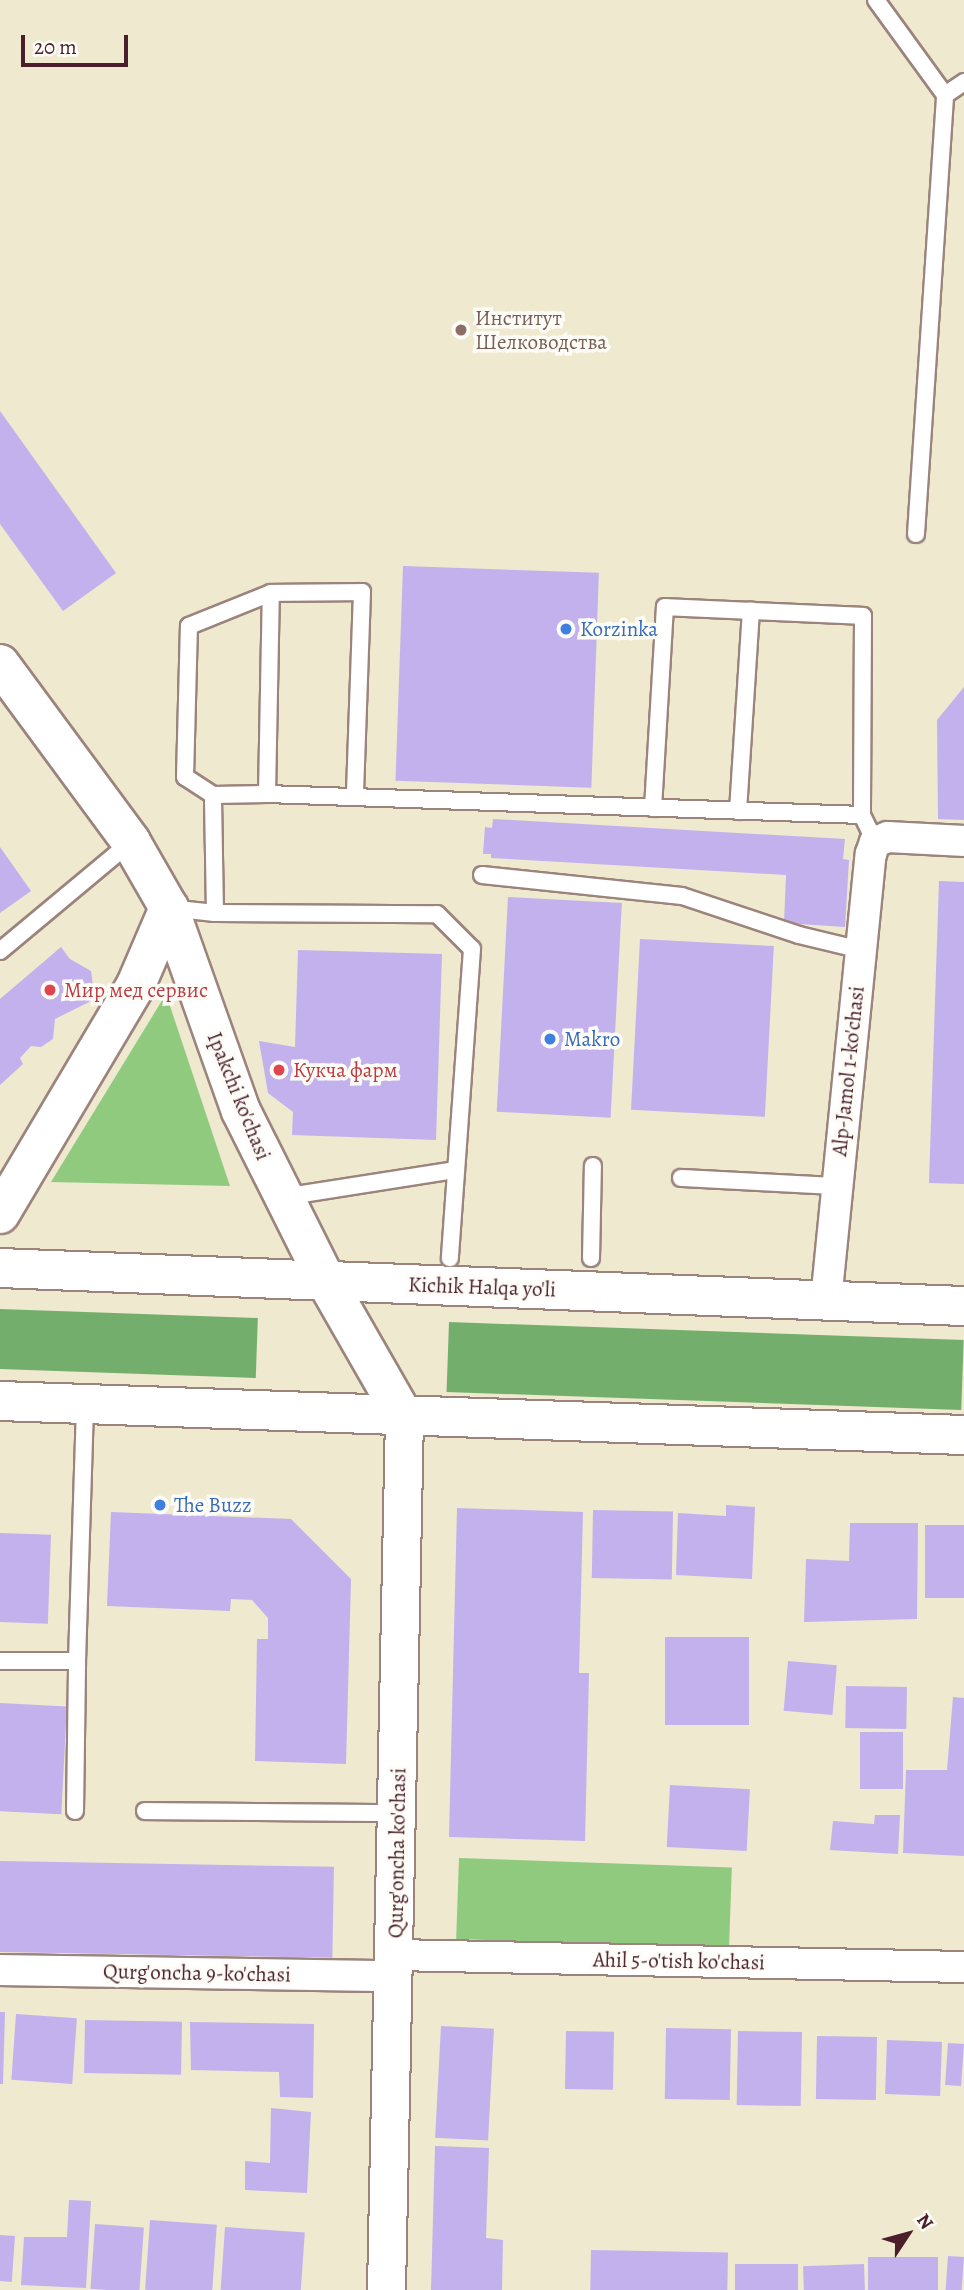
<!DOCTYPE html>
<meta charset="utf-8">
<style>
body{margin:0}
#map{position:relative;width:964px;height:2290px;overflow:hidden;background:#eee9cf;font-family:Alegreya,serif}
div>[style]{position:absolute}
.green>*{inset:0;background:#90ca7e;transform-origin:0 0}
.forest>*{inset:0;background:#74ae6d;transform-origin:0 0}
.building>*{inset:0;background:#c2b1ed;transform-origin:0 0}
.roads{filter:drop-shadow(2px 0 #9c847d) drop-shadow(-2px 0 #9c847d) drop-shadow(0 2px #9c847d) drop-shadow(0 -2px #9c847d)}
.service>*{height:16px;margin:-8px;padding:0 8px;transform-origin:8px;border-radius:8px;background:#fff}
.minor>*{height:30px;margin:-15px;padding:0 15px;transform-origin:15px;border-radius:15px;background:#fff}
.tertiary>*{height:37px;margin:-18.5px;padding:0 18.5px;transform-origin:18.5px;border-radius:18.5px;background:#fff}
.secondary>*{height:38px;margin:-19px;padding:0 19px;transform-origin:19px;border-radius:19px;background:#fff}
.trunk>*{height:38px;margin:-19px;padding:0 19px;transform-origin:19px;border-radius:19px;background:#fff}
.dots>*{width:19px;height:19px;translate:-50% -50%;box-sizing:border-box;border:4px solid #fdfcf7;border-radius:50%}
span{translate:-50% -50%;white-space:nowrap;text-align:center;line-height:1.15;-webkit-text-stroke:7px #fdfcf7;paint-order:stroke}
.education-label{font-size:21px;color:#785e54}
.left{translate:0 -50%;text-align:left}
.shop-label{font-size:21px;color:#366cbe}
.health-label{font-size:21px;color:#be3a42}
.street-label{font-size:21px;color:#4a1f2b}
.north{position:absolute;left:873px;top:2199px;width:70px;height:70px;-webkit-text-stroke:5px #fdfcf7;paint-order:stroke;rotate:54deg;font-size:19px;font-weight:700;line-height:28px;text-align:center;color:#4a1f2b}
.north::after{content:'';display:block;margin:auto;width:24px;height:32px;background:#4a1f2b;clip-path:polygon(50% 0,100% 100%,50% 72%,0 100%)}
.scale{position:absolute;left:21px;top:35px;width:107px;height:32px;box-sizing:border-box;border:4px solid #4a1f2b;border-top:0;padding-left:9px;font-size:21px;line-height:24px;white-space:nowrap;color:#4a1f2b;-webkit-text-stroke:5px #fdfcf7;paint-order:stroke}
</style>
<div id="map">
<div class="green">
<i style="clip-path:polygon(166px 994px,230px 1186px,51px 1182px)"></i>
<i style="left:459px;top:1858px;width:273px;height:81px;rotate:2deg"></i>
</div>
<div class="forest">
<i style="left:0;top:1309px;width:258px;height:60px;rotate:2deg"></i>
<i style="left:449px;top:1322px;width:515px;height:70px;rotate:2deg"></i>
</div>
<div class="building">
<i style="clip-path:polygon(0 411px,116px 573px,63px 611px,0 524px)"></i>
<i style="left:403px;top:566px;width:196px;height:215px;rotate:2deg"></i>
<i style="clip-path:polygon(964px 687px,964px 820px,938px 819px,937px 720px)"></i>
<i style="clip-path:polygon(493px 819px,845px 839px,843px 859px,849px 860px,845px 927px,784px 923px,786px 875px,491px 858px,491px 854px,483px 854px,485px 827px,492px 828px)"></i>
<i style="clip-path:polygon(0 847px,31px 891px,0 913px)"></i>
<i style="clip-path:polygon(939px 881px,964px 882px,964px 1184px,929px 1183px)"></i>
<i style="left:508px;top:897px;width:114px;height:215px;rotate:3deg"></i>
<i style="left:640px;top:939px;width:134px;height:171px;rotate:3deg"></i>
<i style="clip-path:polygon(61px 947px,70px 959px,91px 971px,94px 993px,89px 1002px,55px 1019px,53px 1039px,41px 1047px,31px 1046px,20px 1058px,23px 1064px,0 1085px,0 999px)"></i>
<i style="clip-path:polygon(298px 950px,442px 954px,436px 1140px,292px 1135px,293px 1112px,268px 1093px,259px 1041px,295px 1047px)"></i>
<i style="clip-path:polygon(726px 1505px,755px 1507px,752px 1579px,676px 1575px,678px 1513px,726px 1516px)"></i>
<i style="clip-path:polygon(457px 1508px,583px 1512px,579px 1673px,589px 1673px,585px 1841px,449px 1837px)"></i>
<i style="left:593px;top:1510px;width:80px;height:68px;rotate:1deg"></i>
<i style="clip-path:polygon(111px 1512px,291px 1519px,351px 1579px,346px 1764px,255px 1761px,257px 1639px,268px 1639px,268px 1618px,252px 1600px,231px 1599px,230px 1611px,107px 1606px)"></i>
<i style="clip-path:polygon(850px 1523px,918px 1523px,917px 1619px,804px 1622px,806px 1559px,849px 1561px)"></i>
<i style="left:925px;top:1525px;width:39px;height:73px"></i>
<i style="left:0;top:1533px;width:51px;height:89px;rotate:2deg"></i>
<i style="left:665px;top:1637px;width:84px;height:88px"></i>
<i style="left:788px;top:1661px;width:49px;height:50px;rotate:5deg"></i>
<i style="left:846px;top:1686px;width:61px;height:42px;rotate:1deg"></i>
<i style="clip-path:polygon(953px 1697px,964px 1698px,964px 1856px,903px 1853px,906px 1770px,947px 1770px)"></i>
<i style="left:0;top:1703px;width:67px;height:108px;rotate:3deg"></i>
<i style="left:860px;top:1732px;width:43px;height:57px"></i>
<i style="left:670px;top:1785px;width:80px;height:62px;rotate:3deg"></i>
<i style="clip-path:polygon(875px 1815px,900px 1815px,898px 1854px,830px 1850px,833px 1821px,874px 1824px)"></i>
<i style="left:0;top:1861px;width:334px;height:91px;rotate:1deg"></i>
<i style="clip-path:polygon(0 2012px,5px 2012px,3px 2084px,0 2084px)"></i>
<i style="left:16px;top:2014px;width:61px;height:66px;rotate:4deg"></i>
<i style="left:85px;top:2020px;width:97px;height:53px;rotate:1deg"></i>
<i style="clip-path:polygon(190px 2022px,314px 2024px,313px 2098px,280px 2097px,279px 2072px,191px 2070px)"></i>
<i style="left:441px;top:2026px;width:53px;height:112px;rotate:3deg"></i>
<i style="left:666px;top:2028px;width:65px;height:71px;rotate:1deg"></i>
<i style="left:566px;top:2031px;width:48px;height:58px;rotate:1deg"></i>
<i style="left:738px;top:2031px;width:64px;height:74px;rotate:1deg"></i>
<i style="left:817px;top:2036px;width:60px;height:63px;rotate:1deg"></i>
<i style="left:887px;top:2040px;width:55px;height:54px;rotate:2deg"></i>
<i style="left:948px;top:2043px;width:16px;height:42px;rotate:4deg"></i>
<i style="clip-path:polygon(271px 2108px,311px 2112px,307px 2193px,245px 2190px,245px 2161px,270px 2163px)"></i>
<i style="clip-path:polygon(435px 2146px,489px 2148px,486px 2238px,503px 2240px,502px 2290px,431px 2290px)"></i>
<i style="clip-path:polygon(69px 2200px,91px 2201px,86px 2288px,21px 2285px,24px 2237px,67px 2237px)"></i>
<i style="left:150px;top:2220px;width:67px;height:70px;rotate:4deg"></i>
<i style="left:95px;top:2224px;width:49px;height:65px;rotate:4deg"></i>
<i style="left:225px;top:2227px;width:80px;height:63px;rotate:4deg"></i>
<i style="left:0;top:2235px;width:15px;height:46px;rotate:4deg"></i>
<i style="left:591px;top:2250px;width:137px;height:40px;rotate:1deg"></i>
<i style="left:948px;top:2256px;width:16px;height:34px;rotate:4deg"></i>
<i style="left:868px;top:2257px;width:70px;height:33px"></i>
<i style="left:798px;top:2264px;width:26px;height:63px;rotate:90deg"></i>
<i style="left:864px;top:2264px;width:26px;height:61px;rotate:88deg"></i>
</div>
<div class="roads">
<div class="service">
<i style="left:876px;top:0;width:117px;rotate:54deg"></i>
<i style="left:945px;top:95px;width:23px;rotate:-34deg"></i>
<i style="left:916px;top:534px;width:440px;rotate:-86.2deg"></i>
<i style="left:267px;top:794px;width:595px;rotate:2.02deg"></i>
<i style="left:213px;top:795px;width:33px;rotate:-147deg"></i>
<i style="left:185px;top:777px;width:151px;rotate:-88.5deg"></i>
<i style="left:189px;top:626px;width:88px;rotate:-21.9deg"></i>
<i style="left:271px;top:593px;width:91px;rotate:-0.6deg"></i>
<i style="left:362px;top:592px;width:204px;rotate:92deg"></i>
<i style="left:653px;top:808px;width:201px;rotate:-86.6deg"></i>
<i style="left:665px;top:607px;width:198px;rotate:2.6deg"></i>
<i style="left:863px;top:616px;width:199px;rotate:90.3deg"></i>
<i style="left:862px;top:815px;width:30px;rotate:64deg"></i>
<i style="left:738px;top:811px;width:201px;rotate:-86.3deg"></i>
<i style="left:482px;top:875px;width:201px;rotate:6deg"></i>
<i style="left:682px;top:896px;width:123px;rotate:18.4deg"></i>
<i style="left:799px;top:935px;width:64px;rotate:13.6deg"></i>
<i style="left:169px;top:908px;width:46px;rotate:6.2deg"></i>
<i style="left:215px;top:913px;width:222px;rotate:0.3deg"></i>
<i style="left:437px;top:914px;width:49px;rotate:45deg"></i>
<i style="left:472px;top:949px;width:310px;rotate:94.1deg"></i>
<i style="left:215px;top:913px;width:118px;rotate:-91deg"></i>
<i style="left:213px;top:795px;width:54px;rotate:-1.1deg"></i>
<i style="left:267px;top:794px;width:201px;rotate:-88.9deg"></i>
<i style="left:0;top:951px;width:170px;rotate:-39.8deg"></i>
<i style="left:681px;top:1178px;width:155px;rotate:3deg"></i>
<i style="left:283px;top:1197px;width:175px;rotate:-8.9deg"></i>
<i style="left:591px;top:1258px;width:92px;rotate:-88.8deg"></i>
<i style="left:0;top:1661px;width:77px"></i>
<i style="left:77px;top:1661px;width:257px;rotate:-88.2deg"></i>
<i style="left:75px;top:1811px;width:150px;rotate:-89.2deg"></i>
<i style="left:145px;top:1811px;width:253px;rotate:0.5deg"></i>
</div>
<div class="minor">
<i style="left:826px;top:1301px;width:449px;rotate:-84.3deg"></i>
<i style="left:871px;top:854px;width:13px;rotate:-72deg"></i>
<i style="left:875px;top:842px;width:14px;rotate:-21deg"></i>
<i style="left:888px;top:837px;width:76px;rotate:3deg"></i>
<i style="left:395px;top:1955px;width:569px;rotate:1.21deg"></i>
<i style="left:0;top:1970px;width:394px;rotate:0.9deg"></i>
</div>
<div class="tertiary">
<i style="left:386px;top:2290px;width:873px;rotate:-88.82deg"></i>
</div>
<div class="secondary">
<i style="left:0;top:664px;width:221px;rotate:53.6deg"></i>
<i style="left:131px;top:842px;width:76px;rotate:60.1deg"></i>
<i style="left:169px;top:908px;width:215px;rotate:70.5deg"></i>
<i style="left:241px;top:1111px;width:190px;rotate:63.4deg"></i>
<i style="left:326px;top:1281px;width:157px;rotate:60.2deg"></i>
<i style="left:0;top:1214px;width:264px;rotate:-59.3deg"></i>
<i style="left:135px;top:987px;width:86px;rotate:-66.7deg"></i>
</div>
<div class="trunk">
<i style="left:0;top:1268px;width:965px;rotate:2.26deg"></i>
<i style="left:0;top:1401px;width:965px;rotate:2.02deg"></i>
</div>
</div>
<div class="dots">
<i style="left:461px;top:330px;background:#8d6e63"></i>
<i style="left:566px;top:629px;background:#3f7fe0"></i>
<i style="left:50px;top:990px;background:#e0444e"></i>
<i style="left:550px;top:1039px;background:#3f7fe0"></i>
<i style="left:279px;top:1070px;background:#e0444e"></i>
<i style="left:160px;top:1505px;background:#3f7fe0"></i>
</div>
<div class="education-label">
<span class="left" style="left:475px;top:330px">Институт<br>Шелководства</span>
</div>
<div class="shop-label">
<span class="left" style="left:580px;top:629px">Korzinka</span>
<span class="left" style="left:564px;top:1039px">Makro</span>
<span class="left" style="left:174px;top:1505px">The Buzz</span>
</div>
<div class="health-label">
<span class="left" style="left:64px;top:990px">Мир мед сервис</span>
<span class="left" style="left:293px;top:1070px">Кукча фарм</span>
</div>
<div class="street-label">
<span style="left:848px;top:1071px;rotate:-84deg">Alp-Jamol 1-ko'chasi</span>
<span style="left:239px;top:1096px;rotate:68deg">Ipakchi ko'chasi</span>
<span style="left:482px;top:1287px;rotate:2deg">Kichik Halqa yo'li</span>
<span style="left:397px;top:1853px;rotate:-89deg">Qurg'oncha ko'chasi</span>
<span style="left:679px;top:1961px;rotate:1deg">Ahil 5-o'tish ko'chasi</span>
<span style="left:197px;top:1973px;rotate:1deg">Qurg'oncha 9-ko'chasi</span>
</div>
<div class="north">N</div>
<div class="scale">20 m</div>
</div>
